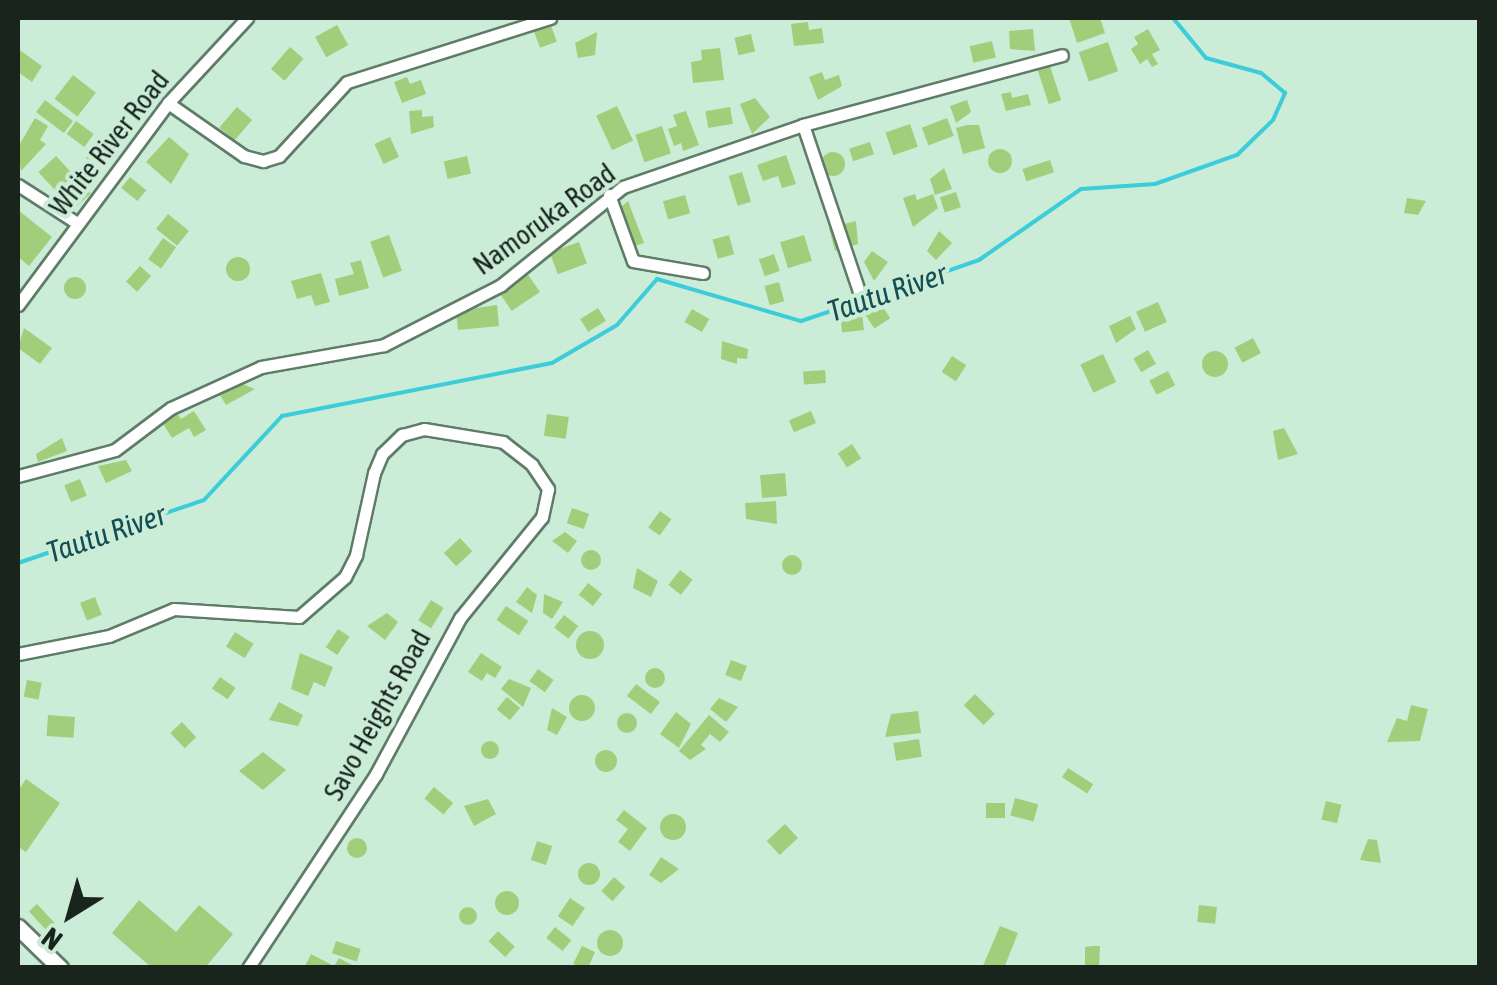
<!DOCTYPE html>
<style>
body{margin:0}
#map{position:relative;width:1497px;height:985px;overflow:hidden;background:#cbecd6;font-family:"Asap Condensed",sans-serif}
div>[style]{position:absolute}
.stream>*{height:4px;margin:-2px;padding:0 2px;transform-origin:2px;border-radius:2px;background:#3cccda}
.building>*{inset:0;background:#a2ce7c;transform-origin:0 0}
.round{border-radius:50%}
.roads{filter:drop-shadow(2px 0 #5f7c69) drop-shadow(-2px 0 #5f7c69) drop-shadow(0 2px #5f7c69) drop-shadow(0 -2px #5f7c69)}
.minor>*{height:11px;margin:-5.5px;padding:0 5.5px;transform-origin:5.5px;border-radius:5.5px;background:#fff}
.secondary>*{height:15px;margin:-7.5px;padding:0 7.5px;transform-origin:7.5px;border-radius:7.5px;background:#fff}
span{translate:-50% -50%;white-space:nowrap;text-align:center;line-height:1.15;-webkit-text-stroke:9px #cbecd6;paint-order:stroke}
.street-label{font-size:28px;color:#18241c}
.water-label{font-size:30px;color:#124e54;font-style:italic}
.frame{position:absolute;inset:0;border:20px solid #18241c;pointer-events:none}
.north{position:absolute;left:20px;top:865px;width:100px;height:100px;-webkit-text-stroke:8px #cbecd6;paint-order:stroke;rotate:217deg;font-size:28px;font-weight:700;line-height:40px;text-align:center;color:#18241c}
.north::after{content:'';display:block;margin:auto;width:35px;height:45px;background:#18241c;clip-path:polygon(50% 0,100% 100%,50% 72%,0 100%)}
</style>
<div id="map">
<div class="stream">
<i style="left:867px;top:299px;width:119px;rotate:-19.2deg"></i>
<i style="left:979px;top:260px;width:124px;rotate:-34.8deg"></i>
<i style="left:1081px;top:189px;width:74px;rotate:-3.9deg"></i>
<i style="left:1155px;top:184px;width:87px;rotate:-19.5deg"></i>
<i style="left:1237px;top:155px;width:50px;rotate:-44.2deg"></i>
<i style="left:1273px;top:120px;width:30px;rotate:-66deg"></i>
<i style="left:1285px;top:93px;width:31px;rotate:-140deg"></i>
<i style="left:1261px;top:73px;width:57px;rotate:-164.7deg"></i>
<i style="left:1206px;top:58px;width:52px;rotate:-129.5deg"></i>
<i style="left:18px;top:563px;width:196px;rotate:-18.7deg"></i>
<i style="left:204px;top:500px;width:115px;rotate:-47.1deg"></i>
<i style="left:282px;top:416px;width:275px;rotate:-11.1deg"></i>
<i style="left:552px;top:363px;width:75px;rotate:-30.3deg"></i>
<i style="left:617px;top:325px;width:61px;rotate:-49deg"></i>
<i style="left:657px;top:279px;width:150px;rotate:16.3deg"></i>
<i style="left:801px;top:321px;width:60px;rotate:-18.4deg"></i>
</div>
<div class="building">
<i style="clip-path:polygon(1069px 18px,1100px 18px,1105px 33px,1077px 43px)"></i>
<i style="left:549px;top:20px;width:23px;height:18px;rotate:70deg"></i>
<i style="clip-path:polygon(808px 22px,809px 30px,822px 28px,824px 43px,794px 46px,791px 24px)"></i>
<i style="left:337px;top:25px;width:23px;height:25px;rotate:61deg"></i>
<i style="clip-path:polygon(1033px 29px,1035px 51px,1010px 49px,1009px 31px)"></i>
<i style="clip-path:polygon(1148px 29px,1160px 50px,1152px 54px,1158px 64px,1152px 67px,1147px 59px,1140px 64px,1131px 49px,1138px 44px,1134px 37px)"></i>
<i style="clip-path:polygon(597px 32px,595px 55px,578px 58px,575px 43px)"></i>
<i style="left:751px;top:34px;width:18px;height:17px;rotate:77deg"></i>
<i style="left:992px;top:41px;width:17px;height:23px;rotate:77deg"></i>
<i style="left:1108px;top:42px;width:31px;height:31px;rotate:71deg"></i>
<i style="left:290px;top:47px;width:18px;height:29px;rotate:41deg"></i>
<i style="clip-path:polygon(720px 48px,724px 80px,693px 83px,691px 62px,702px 60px,701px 50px)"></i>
<i style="clip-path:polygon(18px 49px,42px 66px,32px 82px,18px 72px)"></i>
<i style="left:1050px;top:66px;width:36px;height:13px;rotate:72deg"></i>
<i style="clip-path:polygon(822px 72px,825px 80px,839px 75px,842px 86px,818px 100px,809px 77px)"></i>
<i style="left:73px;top:75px;width:29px;height:30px;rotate:38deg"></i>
<i style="clip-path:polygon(407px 77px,410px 84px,421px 80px,426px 94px,402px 103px,394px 82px)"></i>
<i style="clip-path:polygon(1011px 92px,1012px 98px,1028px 94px,1031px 105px,1006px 111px,1001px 94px)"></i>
<i style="clip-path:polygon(755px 98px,770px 117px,752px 134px,740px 104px)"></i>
<i style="left:45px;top:100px;width:35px;height:15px;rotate:37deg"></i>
<i style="clip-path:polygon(967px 100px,971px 112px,956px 123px,950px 106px)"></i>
<i style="left:617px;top:106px;width:38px;height:23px;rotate:65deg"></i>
<i style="left:237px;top:107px;width:20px;height:27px;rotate:41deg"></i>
<i style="left:730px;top:107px;width:17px;height:25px;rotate:80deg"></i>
<i style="clip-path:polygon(422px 110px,422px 117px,433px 116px,434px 127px,411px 134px,409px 111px)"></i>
<i style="clip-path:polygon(686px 111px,699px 145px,683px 151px,681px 143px,674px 146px,668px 129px,677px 126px,673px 115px)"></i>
<i style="clip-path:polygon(35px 118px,48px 126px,40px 140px,46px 144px,21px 171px,18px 147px)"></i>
<i style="left:947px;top:118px;width:19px;height:27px;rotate:69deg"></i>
<i style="left:76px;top:121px;width:22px;height:16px;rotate:36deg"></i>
<i style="left:910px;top:124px;width:24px;height:26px;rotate:71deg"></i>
<i style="clip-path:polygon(967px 125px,979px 125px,985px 148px,963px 154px,956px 128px)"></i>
<i style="left:662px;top:126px;width:29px;height:28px;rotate:72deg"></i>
<i style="clip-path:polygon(169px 137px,189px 154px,171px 184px,146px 162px)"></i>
<i style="left:390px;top:137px;width:22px;height:17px;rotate:66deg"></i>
<i style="left:870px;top:142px;width:13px;height:22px;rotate:72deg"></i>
<i class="round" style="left:86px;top:142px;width:26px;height:26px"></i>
<i class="round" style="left:988px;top:149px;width:24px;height:24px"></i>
<i class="round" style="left:821px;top:152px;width:24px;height:24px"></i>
<i style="clip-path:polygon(786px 155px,796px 184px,782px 188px,778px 176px,763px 181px,757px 165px)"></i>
<i style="left:56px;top:156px;width:51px;height:24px;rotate:47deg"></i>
<i style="left:467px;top:156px;width:18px;height:24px;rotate:77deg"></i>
<i style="left:1050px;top:160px;width:13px;height:29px;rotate:72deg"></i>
<i style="clip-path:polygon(944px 168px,952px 189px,935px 195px,930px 179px)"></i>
<i style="left:742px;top:172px;width:31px;height:14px;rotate:73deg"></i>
<i style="left:130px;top:177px;width:21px;height:14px;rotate:39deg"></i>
<i style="left:956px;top:192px;width:16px;height:17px;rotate:72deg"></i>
<i style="clip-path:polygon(915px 194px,917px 200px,933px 194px,938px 208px,913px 227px,903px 198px)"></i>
<i style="left:685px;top:195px;width:19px;height:23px;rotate:74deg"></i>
<i style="clip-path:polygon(1407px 198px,1426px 201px,1418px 215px,1404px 213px)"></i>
<i style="clip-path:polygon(628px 201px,644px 243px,626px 249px,613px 214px)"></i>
<i style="clip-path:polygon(18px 210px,52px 237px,29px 266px,18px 257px)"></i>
<i style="left:168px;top:214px;width:27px;height:19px;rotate:39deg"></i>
<i style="clip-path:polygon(856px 221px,858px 244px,835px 251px,829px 228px)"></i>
<i style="clip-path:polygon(939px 231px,952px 243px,936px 260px,927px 251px)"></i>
<i style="left:389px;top:235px;width:38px;height:20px;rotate:70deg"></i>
<i style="left:729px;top:235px;width:20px;height:17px;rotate:75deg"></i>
<i style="left:804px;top:235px;width:27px;height:25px;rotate:73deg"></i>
<i style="left:163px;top:238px;width:16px;height:26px;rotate:35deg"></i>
<i style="left:579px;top:242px;width:23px;height:31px;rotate:70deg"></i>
<i style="clip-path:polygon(872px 251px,888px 262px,874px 281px,864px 262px)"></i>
<i style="left:774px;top:254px;width:18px;height:16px;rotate:71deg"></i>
<i class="round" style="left:226px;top:257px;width:24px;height:24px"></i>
<i style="clip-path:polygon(361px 260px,369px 288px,339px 296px,335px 279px,354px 274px,350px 263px)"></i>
<i style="left:140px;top:266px;width:15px;height:21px;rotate:42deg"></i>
<i style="clip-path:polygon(321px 273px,330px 302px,315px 306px,311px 295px,297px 299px,291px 281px)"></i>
<i style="left:527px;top:273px;width:23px;height:34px;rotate:56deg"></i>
<i class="round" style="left:64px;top:277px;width:22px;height:22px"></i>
<i style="left:779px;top:282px;width:20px;height:15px;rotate:75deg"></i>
<i style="clip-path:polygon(475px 300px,476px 308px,497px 305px,499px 326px,458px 330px,455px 302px)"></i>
<i style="left:1158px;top:302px;width:22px;height:24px;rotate:66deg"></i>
<i style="left:881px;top:304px;width:17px;height:19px;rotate:57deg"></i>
<i style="left:598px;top:308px;width:15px;height:21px;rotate:58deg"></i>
<i style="left:692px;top:309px;width:20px;height:15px;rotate:30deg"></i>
<i style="left:862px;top:314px;width:16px;height:22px;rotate:83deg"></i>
<i style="clip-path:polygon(1130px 316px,1136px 329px,1116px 343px,1109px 326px)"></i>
<i style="clip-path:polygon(24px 328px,52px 348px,40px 364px,18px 348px)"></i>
<i style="left:1253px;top:338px;width:17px;height:21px;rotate:62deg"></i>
<i style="clip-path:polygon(722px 341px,748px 349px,747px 359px,737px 358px,737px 364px,721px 359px)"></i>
<i style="left:1148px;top:350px;width:16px;height:17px;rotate:60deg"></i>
<i class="round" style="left:1202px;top:351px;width:26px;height:26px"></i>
<i style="left:1103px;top:354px;width:31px;height:25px;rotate:65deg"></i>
<i style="left:952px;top:356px;width:17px;height:19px;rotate:33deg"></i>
<i style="left:825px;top:370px;width:13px;height:22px;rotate:86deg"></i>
<i style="left:1168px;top:371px;width:16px;height:21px;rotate:63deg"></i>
<i style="clip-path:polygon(230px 379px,255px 389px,226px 405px,215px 387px)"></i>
<i style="clip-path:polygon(175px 410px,181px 419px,194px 411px,206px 430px,194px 437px,189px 428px,172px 438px,160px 419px)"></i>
<i style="left:811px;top:411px;width:13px;height:24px;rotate:67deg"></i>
<i style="left:547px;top:414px;width:22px;height:22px;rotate:8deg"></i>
<i style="clip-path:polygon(1284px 428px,1298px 454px,1278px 460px,1273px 431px)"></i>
<i style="clip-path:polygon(62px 438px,67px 451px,38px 462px,36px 454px)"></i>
<i style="left:852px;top:444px;width:17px;height:17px;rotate:57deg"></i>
<i style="clip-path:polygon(126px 460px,132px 471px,106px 483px,98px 466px)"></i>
<i style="left:785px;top:473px;width:23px;height:25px;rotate:85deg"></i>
<i style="left:80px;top:479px;width:18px;height:17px;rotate:68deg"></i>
<i style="clip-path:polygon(776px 501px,777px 524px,746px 519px,745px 503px)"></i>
<i style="left:572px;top:508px;width:18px;height:16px;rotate:19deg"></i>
<i style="left:660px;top:511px;width:14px;height:20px;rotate:36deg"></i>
<i style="clip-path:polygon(565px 532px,577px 541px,568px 553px,552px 541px)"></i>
<i style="left:460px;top:538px;width:18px;height:22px;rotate:47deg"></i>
<i class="round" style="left:581px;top:550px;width:20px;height:20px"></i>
<i class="round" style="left:782px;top:555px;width:20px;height:20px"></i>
<i style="clip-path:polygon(637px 568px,658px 581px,651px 597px,633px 588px)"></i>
<i style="left:680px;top:570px;width:16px;height:19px;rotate:38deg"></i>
<i style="left:588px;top:583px;width:18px;height:15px;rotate:38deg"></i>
<i style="clip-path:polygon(527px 587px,537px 595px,532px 613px,516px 602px)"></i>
<i style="clip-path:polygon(544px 594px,563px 602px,552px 619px,543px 613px)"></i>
<i style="left:95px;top:597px;width:19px;height:16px;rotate:69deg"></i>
<i style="left:431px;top:600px;width:15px;height:24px;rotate:32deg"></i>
<i style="left:506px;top:606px;width:27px;height:17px;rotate:34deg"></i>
<i style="clip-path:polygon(387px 613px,398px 622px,385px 640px,367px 626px)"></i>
<i style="left:564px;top:615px;width:18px;height:16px;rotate:38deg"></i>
<i style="left:338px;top:629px;width:14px;height:22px;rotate:34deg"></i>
<i class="round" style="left:576px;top:631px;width:28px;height:28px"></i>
<i style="left:235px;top:632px;width:22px;height:17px;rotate:32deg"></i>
<i style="clip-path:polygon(300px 653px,333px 667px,325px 687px,314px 682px,308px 696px,291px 689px)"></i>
<i style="clip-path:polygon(481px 653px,502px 667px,495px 678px,487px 673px,482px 681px,468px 672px)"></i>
<i style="left:731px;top:660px;width:17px;height:16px;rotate:21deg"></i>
<i class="round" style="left:645px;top:668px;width:20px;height:20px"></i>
<i style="left:538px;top:669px;width:19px;height:15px;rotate:35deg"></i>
<i style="left:220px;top:677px;width:19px;height:14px;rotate:35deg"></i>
<i style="clip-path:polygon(509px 679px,531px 688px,523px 707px,501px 689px)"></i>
<i style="left:27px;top:680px;width:15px;height:17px;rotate:11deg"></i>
<i style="left:636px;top:684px;width:30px;height:15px;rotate:37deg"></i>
<i style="left:975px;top:694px;width:28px;height:16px;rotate:45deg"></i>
<i class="round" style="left:569px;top:695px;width:26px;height:26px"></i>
<i style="left:507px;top:697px;width:17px;height:16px;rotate:40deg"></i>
<i style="clip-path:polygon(719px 698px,738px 707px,726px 722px,710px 709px)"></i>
<i style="clip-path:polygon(279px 702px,303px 715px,298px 726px,269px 720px)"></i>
<i style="clip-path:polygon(1411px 705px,1428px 709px,1420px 741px,1387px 742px,1397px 718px,1407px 721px)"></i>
<i style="clip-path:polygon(552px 708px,567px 717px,557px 735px,547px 730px)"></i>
<i style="clip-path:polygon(918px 711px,921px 733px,885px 737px,891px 714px)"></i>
<i style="clip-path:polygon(676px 712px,691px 724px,679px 748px,660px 734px)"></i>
<i class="round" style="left:617px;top:713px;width:20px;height:20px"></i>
<i style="left:48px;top:715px;width:27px;height:21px;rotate:4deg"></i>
<i style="clip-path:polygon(709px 715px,729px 732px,720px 742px,710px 734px,701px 745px,706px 749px,690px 760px,679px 751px)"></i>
<i style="left:182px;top:722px;width:21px;height:16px;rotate:47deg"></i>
<i style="left:919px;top:739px;width:18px;height:26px;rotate:81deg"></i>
<i class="round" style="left:481px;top:741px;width:18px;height:18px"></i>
<i class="round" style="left:595px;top:750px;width:22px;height:22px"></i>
<i style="clip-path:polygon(263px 752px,286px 770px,263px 790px,239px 771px)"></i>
<i style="left:1068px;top:768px;width:30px;height:11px;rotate:33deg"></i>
<i style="clip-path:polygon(26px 779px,60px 803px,26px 852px,18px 847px,18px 791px)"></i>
<i style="left:434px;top:787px;width:25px;height:15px;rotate:40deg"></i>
<i style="left:1015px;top:798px;width:24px;height:18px;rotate:15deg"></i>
<i style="clip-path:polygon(488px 799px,496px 814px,474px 826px,464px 806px)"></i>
<i style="left:1326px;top:801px;width:16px;height:19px;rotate:14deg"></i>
<i style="left:986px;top:803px;width:19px;height:15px"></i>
<i style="clip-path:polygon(624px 810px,647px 828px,630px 851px,618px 842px,628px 829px,616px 820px)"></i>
<i class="round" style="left:660px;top:814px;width:26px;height:26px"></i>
<i style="left:785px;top:824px;width:19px;height:25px;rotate:47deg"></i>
<i class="round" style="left:347px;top:838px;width:20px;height:20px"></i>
<i style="clip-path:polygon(1368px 839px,1377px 840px,1381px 863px,1360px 860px)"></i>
<i style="left:537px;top:841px;width:16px;height:20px;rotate:18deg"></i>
<i style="clip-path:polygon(661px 857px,679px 869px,661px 883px,649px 875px)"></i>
<i class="round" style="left:578px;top:863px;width:22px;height:22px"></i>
<i style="left:614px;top:877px;width:15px;height:19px;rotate:42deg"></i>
<i class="round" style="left:495px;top:891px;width:24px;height:24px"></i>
<i style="left:570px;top:898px;width:18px;height:22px;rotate:34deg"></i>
<i style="clip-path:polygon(139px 900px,176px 932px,199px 905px,233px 934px,205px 968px,152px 968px,112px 933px)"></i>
<i style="left:37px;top:904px;width:26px;height:11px;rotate:47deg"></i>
<i style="left:1199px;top:905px;width:18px;height:17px;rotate:6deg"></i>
<i class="round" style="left:459px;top:907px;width:18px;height:18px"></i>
<i style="clip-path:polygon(1000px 926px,1018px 933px,1004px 968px,982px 968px)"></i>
<i style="left:555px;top:927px;width:21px;height:14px;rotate:39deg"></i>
<i class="round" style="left:597px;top:930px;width:26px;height:26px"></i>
<i style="left:498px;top:931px;width:23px;height:14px;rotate:43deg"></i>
<i style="left:336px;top:941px;width:26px;height:13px;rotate:18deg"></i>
<i style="clip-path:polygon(582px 946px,595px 952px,588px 968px,573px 964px)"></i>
<i style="clip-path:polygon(1092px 946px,1100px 946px,1099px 968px,1085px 968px,1085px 947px)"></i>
<i style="clip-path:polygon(311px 954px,334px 966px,339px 958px,358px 968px,304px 968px)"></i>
</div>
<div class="roads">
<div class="minor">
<i style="left:168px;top:103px;width:93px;rotate:34.9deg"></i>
<i style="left:244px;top:156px;width:20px;rotate:15deg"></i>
<i style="left:263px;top:161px;width:17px;rotate:-17deg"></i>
<i style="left:279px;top:156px;width:100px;rotate:-47.4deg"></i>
<i style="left:347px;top:82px;width:213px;rotate:-17.5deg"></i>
<i style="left:803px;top:125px;width:191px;rotate:71.4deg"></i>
<i style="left:18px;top:185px;width:70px;rotate:32.8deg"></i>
<i style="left:609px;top:195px;width:70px;rotate:70deg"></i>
<i style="left:633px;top:261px;width:71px;rotate:9.7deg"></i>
<i style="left:18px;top:305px;width:252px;rotate:-53.4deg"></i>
<i style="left:168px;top:103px;width:116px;rotate:-47.1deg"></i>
<i style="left:18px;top:476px;width:100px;rotate:-15deg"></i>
<i style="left:115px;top:450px;width:70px;rotate:-36.9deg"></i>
<i style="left:171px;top:408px;width:99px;rotate:-24.5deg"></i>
<i style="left:261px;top:367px;width:125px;rotate:-10.1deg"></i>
<i style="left:384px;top:345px;width:131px;rotate:-27.1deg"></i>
<i style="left:501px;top:285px;width:156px;rotate:-38.8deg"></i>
<i style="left:623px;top:187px;width:190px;rotate:-19deg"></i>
<i style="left:803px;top:125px;width:268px;rotate:-15.1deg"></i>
<i style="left:18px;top:654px;width:93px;rotate:-11.2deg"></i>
<i style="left:109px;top:636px;width:70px;rotate:-22.6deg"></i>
<i style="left:174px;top:609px;width:125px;rotate:3.7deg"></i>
<i style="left:299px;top:617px;width:61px;rotate:-41deg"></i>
<i style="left:345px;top:577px;width:25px;rotate:-63deg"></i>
<i style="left:356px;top:555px;width:84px;rotate:-77.6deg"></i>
<i style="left:374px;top:473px;width:21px;rotate:-67deg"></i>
<i style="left:382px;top:454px;width:28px;rotate:-44deg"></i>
<i style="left:402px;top:435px;width:23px;rotate:-15deg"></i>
<i style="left:424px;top:429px;width:80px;rotate:9.3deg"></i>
<i style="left:503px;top:442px;width:37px;rotate:38deg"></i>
<i style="left:532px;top:465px;width:29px;rotate:56deg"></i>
<i style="left:548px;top:489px;width:29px;rotate:102deg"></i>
<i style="left:542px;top:517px;width:130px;rotate:129.1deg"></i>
<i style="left:460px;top:618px;width:177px;rotate:118.3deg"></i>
<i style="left:376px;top:774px;width:232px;rotate:123.4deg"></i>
</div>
<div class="secondary">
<i style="left:18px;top:927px;width:59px;rotate:44.3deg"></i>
</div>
</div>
<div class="street-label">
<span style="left:109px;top:143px;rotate:-52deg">White River Road</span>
<span style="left:544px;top:219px;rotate:-36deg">Namoruka Road</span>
<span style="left:377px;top:715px;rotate:-61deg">Savo Heights Road</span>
</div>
<div class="water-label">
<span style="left:887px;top:292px;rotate:-19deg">Tautu River</span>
<span style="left:106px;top:533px;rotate:-19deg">Tautu River</span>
</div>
<div class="frame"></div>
<div class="north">N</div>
</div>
